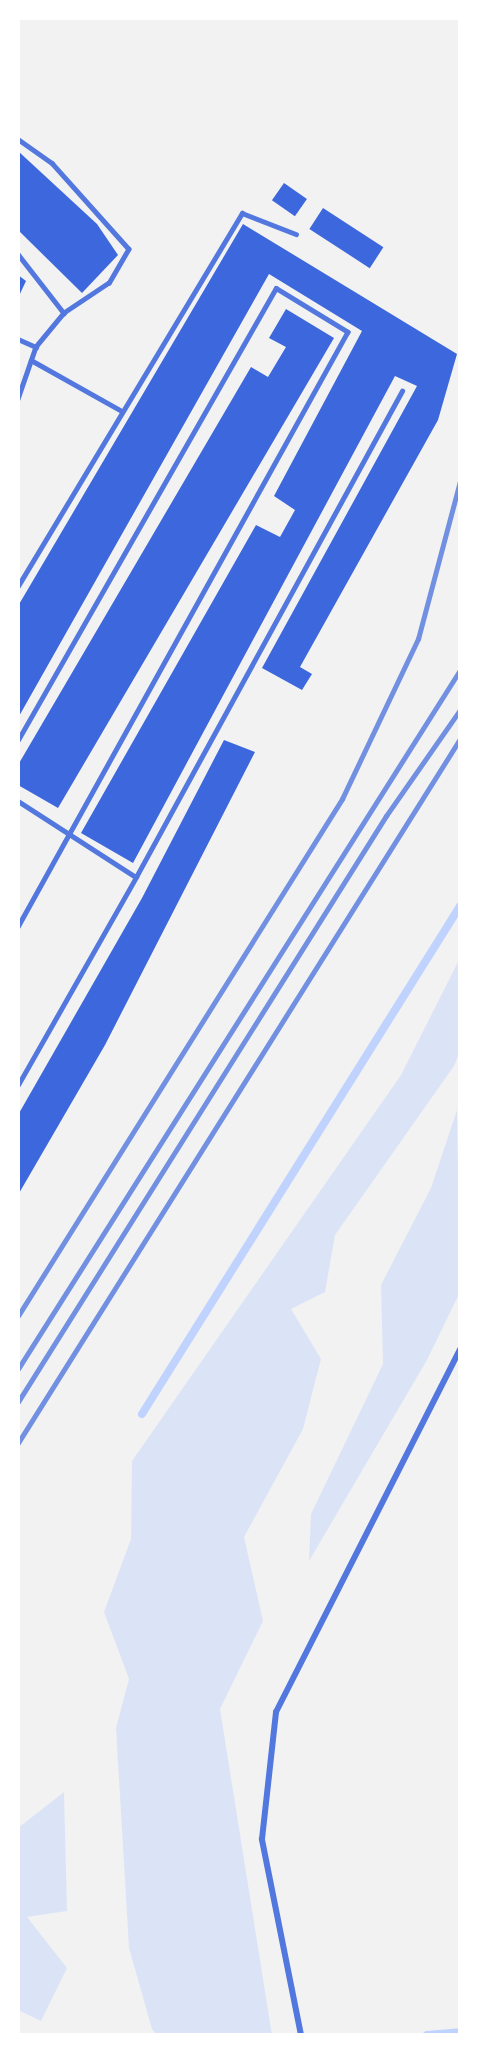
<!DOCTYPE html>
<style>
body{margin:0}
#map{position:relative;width:478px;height:2053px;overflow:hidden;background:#f2f2f2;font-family:Commissioner,sans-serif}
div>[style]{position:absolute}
.green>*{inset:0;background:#dbe4f7}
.stream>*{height:8px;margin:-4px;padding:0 4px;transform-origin:4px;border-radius:4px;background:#bfd3fe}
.building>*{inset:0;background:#3d67dc;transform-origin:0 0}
.service>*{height:4.5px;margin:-2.25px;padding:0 2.25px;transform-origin:2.25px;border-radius:2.25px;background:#5277de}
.minor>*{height:6px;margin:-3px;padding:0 3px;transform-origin:3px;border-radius:3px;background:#5277de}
.rail>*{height:4.5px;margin:-2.25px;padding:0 2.25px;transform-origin:2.25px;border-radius:2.25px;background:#7290e2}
span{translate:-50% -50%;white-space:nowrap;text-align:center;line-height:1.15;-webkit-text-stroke:4.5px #fff;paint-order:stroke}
.frame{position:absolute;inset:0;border:20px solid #fff;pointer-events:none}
</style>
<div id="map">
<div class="green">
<i style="clip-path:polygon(460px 958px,460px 1051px,454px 1066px,335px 1235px,325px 1292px,291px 1309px,321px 1359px,303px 1429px,244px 1537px,263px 1621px,220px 1709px,272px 2035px,157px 2035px,152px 2029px,129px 1948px,116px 1728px,129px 1679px,104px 1612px,131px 1539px,132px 1461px,401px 1075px)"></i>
<i style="clip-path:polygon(457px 1110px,460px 1292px,427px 1360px,309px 1561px,311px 1514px,383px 1364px,381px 1285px,431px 1188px)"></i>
<i style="clip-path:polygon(64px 1792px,67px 1911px,27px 1917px,67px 1968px,41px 2021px,18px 2010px,18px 1828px)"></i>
</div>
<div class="stream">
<i style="left:142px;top:1414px;width:599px;rotate:-57.95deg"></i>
<i style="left:427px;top:2035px;width:33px;rotate:-5deg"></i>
</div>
<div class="building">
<i style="clip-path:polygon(18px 151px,97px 224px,118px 255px,82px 293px,18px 230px)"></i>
<i style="left:284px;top:183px;width:28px;height:21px;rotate:35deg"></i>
<i style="left:323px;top:208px;width:72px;height:25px;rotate:33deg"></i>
<i style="clip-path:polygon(243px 224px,457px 354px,438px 420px,300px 667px,312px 674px,302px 690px,262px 668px,417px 386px,395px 376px,133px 863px,81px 833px,256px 525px,280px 537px,295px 510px,274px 496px,362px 331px,269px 274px,18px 718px,18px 606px)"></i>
<i style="clip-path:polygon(18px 275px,26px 281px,18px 298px)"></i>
<i style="clip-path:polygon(286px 309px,334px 338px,58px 808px,18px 785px,18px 765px,251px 367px,268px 377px,286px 347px,269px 338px)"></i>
<i style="clip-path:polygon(224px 740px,255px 752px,105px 1045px,18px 1195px,18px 1115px,142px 898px)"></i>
</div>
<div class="service">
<i style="left:18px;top:139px;width:42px;rotate:35.2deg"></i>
<i style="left:52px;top:163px;width:115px;rotate:48.2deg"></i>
<i style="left:129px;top:249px;width:39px;rotate:120deg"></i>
<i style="left:109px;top:283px;width:54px;rotate:146.3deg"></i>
<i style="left:64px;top:313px;width:44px;rotate:129.5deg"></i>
<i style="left:36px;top:347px;width:55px;rotate:109.1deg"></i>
<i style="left:18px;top:254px;width:75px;rotate:52.1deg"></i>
<i style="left:18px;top:339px;width:20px;rotate:24deg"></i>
<i style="left:31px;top:360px;width:102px;rotate:29.3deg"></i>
<i style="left:18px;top:586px;width:435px;rotate:-59deg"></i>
<i style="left:242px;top:213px;width:58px;rotate:21.3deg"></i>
<i style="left:18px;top:740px;width:520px;rotate:-60.28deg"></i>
<i style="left:276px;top:288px;width:84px;rotate:31.4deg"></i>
<i style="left:348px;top:332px;width:680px;rotate:119.01deg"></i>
<i style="left:18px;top:801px;width:140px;rotate:32.8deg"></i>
<i style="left:18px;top:1085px;width:239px;rotate:-60.4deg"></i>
<i style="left:136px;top:877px;width:554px;rotate:-61.31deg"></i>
</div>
<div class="minor">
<i style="left:301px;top:2035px;width:200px;rotate:-101.3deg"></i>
<i style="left:262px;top:1839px;width:128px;rotate:-83.7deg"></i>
<i style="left:276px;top:1712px;width:407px;rotate:-63.1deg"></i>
</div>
<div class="rail">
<i style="left:18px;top:1316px;width:610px;rotate:-57.92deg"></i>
<i style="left:342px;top:799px;width:177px;rotate:-64.6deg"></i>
<i style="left:418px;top:639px;width:163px;rotate:-75.1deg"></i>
<i style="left:18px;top:1369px;width:827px;rotate:-57.69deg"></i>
<i style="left:18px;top:1402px;width:692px;rotate:-57.87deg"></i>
<i style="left:386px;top:816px;width:129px;rotate:-55.1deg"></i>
<i style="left:18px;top:1443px;width:831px;rotate:-57.88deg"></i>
</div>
<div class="frame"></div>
</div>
